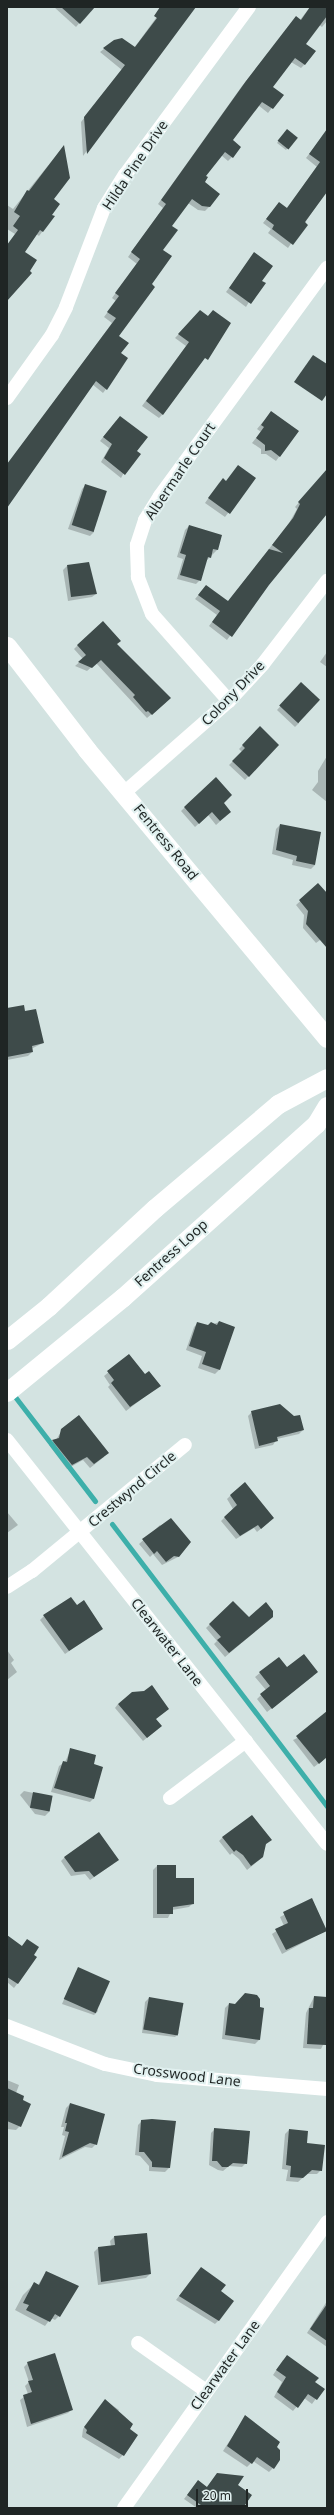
<!DOCTYPE html>
<style>
body{margin:0}
#map{position:relative;width:334px;height:2515px;overflow:hidden;background:#d3e3e1;font-family:"Noto Sans",sans-serif}
div>[style]{position:absolute}
.shadow>*{inset:0;background:#0003}
.stream>*{height:5px;margin:-2.5px;padding:0 2.5px;transform-origin:2.5px;border-radius:2.5px;background:#3dafaa}
.building>*{inset:0;background:#3e4b4a;transform-origin:0 0}
.street>*{height:14px;margin:-7px;padding:0 7px;transform-origin:7px;border-radius:7px;background:#fff}
.secondary>*{height:19px;margin:-9.5px;padding:0 9.5px;transform-origin:9.5px;border-radius:9.5px;background:#fff}
span{translate:-50% -50%;white-space:nowrap;text-align:center;line-height:1.15;-webkit-text-stroke:4px #e0f0ef;paint-order:stroke}
.street-label{font-size:14px;color:#1f2524}
.frame{position:absolute;inset:0;border:8px solid #1f2524;pointer-events:none}
.scale{position:absolute;left:196px;top:2489px;width:52px;height:18px;box-sizing:border-box;border:2px solid #1f2524;border-top:0;padding-left:5px;font-size:12px;line-height:14px;white-space:nowrap;color:#1f2524;-webkit-text-stroke:3px #e0f0ef;paint-order:stroke}
</style>
<div id="map">
<div class="shadow">
<i style="clip-path:polygon(54px 7px,93px 7px,76px 27px)"></i>
<i style="clip-path:polygon(164px 7px,193px 7px,83px 156px,81px 122px,122px 70px,100px 52px,114px 41px,134px 48px)"></i>
<i style="clip-path:polygon(310px 7px,327px 7px,327px 21px,322px 27px,319px 25px,304px 44px,305px 64px,301px 68px,291px 62px,272px 87px,282px 95px,268px 113px,258px 105px,232px 140px,232px 157px,228px 161px,221px 155px,205px 176px,203px 183px,209px 207px,205px 211px,198px 210px,188px 203px,171px 226px,151px 284px,118px 336px,120px 353px,106px 389px,103px 393px,92px 384px,7px 506px,7px 466px,112px 323px,104px 317px,116px 301px,112px 298px,137px 264px,128px 257px,163px 208px,158px 204px,242px 86px,293px 22px,300px 20px)"></i>
<i style="clip-path:polygon(285px 132px,296px 138px,286px 150px,277px 143px)"></i>
<i style="clip-path:polygon(326px 132px,327px 190px,288px 248px,268px 233px,271px 229px,263px 223px,275px 208px,286px 209px,317px 167px,306px 158px)"></i>
<i style="clip-path:polygon(63px 147px,51px 215px,42px 232px,39px 236px,36px 234px,24px 252px,7px 299px,7px 245px,15px 234px,7px 229px,7px 205px,13px 209px)"></i>
<i style="clip-path:polygon(251px 258px,261px 281px,246px 307px,226px 292px)"></i>
<i style="clip-path:polygon(213px 311px,163px 414px,159px 418px,142px 406px,186px 346px,175px 338px,200px 312px,207px 317px)"></i>
<i style="clip-path:polygon(271px 412px,297px 432px,276px 461px,266px 454px,261px 454px,261px 449px,252px 443px,261px 432px,257px 429px)"></i>
<i style="clip-path:polygon(116px 421px,136px 451px,121px 478px,101px 462px,109px 448px,100px 441px)"></i>
<i style="clip-path:polygon(238px 466px,255px 478px,225px 517px,205px 503px,219px 483px,223px 480px,226px 482px)"></i>
<i style="clip-path:polygon(327px 470px,327px 513px,268px 584px,227px 640px,209px 626px,217px 615px,195px 599px,206px 586px,228px 602px,289px 523px,297px 509px,295px 507px)"></i>
<i style="clip-path:polygon(86px 485px,94px 532px,90px 536px,68px 529px,82px 489px)"></i>
<i style="clip-path:polygon(189px 526px,221px 536px,217px 550px,206px 561px,200px 580px,196px 584px,177px 579px,183px 559px,177px 557px,185px 530px)"></i>
<i style="clip-path:polygon(67px 566px,96px 594px,92px 597px,68px 601px,63px 570px)"></i>
<i style="clip-path:polygon(116px 644px,166px 702px,147px 718px,96px 663px,87px 671px,75px 666px,83px 659px,74px 649px,78px 645px)"></i>
<i style="clip-path:polygon(327px 652px,327px 667px,320px 662px)"></i>
<i style="clip-path:polygon(297px 688px,299px 723px,295px 727px,277px 710px)"></i>
<i style="clip-path:polygon(260px 728px,278px 745px,245px 780px,229px 765px,242px 752px,239px 749px)"></i>
<i style="clip-path:polygon(327px 756px,327px 802px,312px 790px,318px 782px,318px 771px)"></i>
<i style="clip-path:polygon(216px 778px,226px 816px,216px 825px,208px 815px,195px 827px,181px 811px)"></i>
<i style="clip-path:polygon(280px 825px,315px 865px,311px 869px,292px 865px,293px 860px,272px 854px,276px 829px)"></i>
<i style="clip-path:polygon(318px 885px,327px 894px,327px 935px,316px 943px,303px 928px,304px 915px,296px 905px)"></i>
<i style="clip-path:polygon(7px 1009px,24px 1012px,43px 1043px,31px 1049px,32px 1052px,28px 1056px,7px 1060px)"></i>
<i style="clip-path:polygon(219px 1322px,234px 1327px,219px 1370px,215px 1374px,198px 1368px,202px 1356px,186px 1350px,194px 1327px,198px 1323px,208px 1326px)"></i>
<i style="clip-path:polygon(129px 1355px,145px 1376px,159px 1386px,126px 1411px,108px 1387px,110px 1385px,104px 1376px)"></i>
<i style="clip-path:polygon(252px 1412px,303px 1430px,299px 1434px,277px 1439px,273px 1445px,255px 1449px,248px 1416px)"></i>
<i style="clip-path:polygon(62px 1430px,104px 1457px,90px 1468px,83px 1460px,67px 1469px,49px 1445px,56px 1440px)"></i>
<i style="clip-path:polygon(231px 1495px,269px 1522px,257px 1532px,254px 1528px,236px 1539px,221px 1521px,233px 1509px,227px 1499px)"></i>
<i style="clip-path:polygon(7px 1512px,18px 1525px,7px 1533px)"></i>
<i style="clip-path:polygon(160px 1525px,178px 1557px,162px 1565px,153px 1554px,150px 1557px,139px 1544px)"></i>
<i style="clip-path:polygon(233px 1602px,249px 1618px,268px 1621px,225px 1657px,214px 1644px,217px 1641px,206px 1628px)"></i>
<i style="clip-path:polygon(77px 1607px,101px 1629px,65px 1654px,40px 1620px,44px 1616px)"></i>
<i style="clip-path:polygon(7px 1650px,14px 1660px,11px 1663px,17px 1672px,7px 1680px)"></i>
<i style="clip-path:polygon(278px 1658px,287px 1669px,313px 1676px,267px 1712px,257px 1699px,266px 1690px,255px 1677px)"></i>
<i style="clip-path:polygon(118px 1704px,156px 1730px,143px 1741px,115px 1708px)"></i>
<i style="clip-path:polygon(327px 1724px,327px 1757px,314px 1767px,293px 1740px)"></i>
<i style="clip-path:polygon(71px 1749px,92px 1764px,94px 1798px,90px 1802px,51px 1792px,59px 1766px,65px 1762px)"></i>
<i style="clip-path:polygon(24px 1791px,52px 1797px,49px 1812px,45px 1816px,35px 1814px,20px 1795px)"></i>
<i style="clip-path:polygon(223px 1837px,270px 1840px,265px 1845px,263px 1857px,247px 1870px,239px 1859px,232px 1853px,230px 1855px,219px 1841px)"></i>
<i style="clip-path:polygon(65px 1857px,113px 1864px,90px 1880px,85px 1874px,71px 1876px,61px 1861px)"></i>
<i style="clip-path:polygon(157px 1866px,175px 1879px,193px 1903px,189px 1907px,172px 1910px,168px 1918px,153px 1918px,153px 1870px)"></i>
<i style="clip-path:polygon(312px 1900px,327px 1930px,282px 1954px,272px 1934px,284px 1926px,280px 1917px)"></i>
<i style="clip-path:polygon(7px 1939px,21px 1947px,27px 1940px,17px 1984px,14px 1988px,7px 1982px)"></i>
<i style="clip-path:polygon(78px 1968px,98px 2011px,94px 2015px,62px 2004px)"></i>
<i style="clip-path:polygon(314px 1997px,327px 1998px,327px 2037px,321px 2049px,303px 2048px,306px 2013px)"></i>
<i style="clip-path:polygon(149px 1998px,179px 2033px,175px 2037px,142px 2033px,145px 2002px)"></i>
<i style="clip-path:polygon(229px 2004px,258px 2008px,259px 2040px,255px 2044px,222px 2039px,225px 2008px)"></i>
<i style="clip-path:polygon(7px 2080px,19px 2085px,16px 2093px,20px 2126px,16px 2130px,7px 2129px)"></i>
<i style="clip-path:polygon(70px 2104px,96px 2144px,92px 2148px,85px 2147px,59px 2160px,65px 2136px,62px 2135px,64px 2127px,61px 2127px,66px 2108px)"></i>
<i style="clip-path:polygon(142px 2121px,175px 2122px,169px 2168px,165px 2172px,149px 2171px,149px 2166px,140px 2156px,135px 2155px,138px 2125px)"></i>
<i style="clip-path:polygon(215px 2129px,246px 2163px,242px 2167px,229px 2166px,223px 2171px,218px 2170px,209px 2165px,211px 2133px)"></i>
<i style="clip-path:polygon(289px 2130px,306px 2144px,321px 2170px,317px 2174px,307px 2174px,298px 2182px,286px 2181px,288px 2170px,282px 2169px,285px 2134px)"></i>
<i style="clip-path:polygon(114px 2237px,150px 2274px,146px 2278px,98px 2285px,94px 2252px,98px 2248px,111px 2247px,110px 2241px)"></i>
<i style="clip-path:polygon(46px 2272px,59px 2316px,55px 2320px,51px 2318px,45px 2326px,15px 2310px,23px 2295px,34px 2284px,38px 2285px)"></i>
<i style="clip-path:polygon(197px 2272px,220px 2291px,219px 2320px,215px 2324px,176px 2300px)"></i>
<i style="clip-path:polygon(327px 2301px,327px 2347px,307px 2333px)"></i>
<i style="clip-path:polygon(283px 2360px,323px 2389px,312px 2404px,304px 2398px,293px 2411px,274px 2397px,282px 2382px,273px 2375px)"></i>
<i style="clip-path:polygon(28px 2363px,72px 2409px,68px 2413px,27px 2427px,20px 2400px,28px 2394px,25px 2386px,29px 2382px,24px 2367px)"></i>
<i style="clip-path:polygon(105px 2400px,119px 2410px,117px 2413px,128px 2429px,123px 2455px,119px 2459px,82px 2437px,83px 2429px)"></i>
<i style="clip-path:polygon(245px 2417px,275px 2448px,273px 2468px,269px 2472px,253px 2461px,247px 2467px,223px 2451px)"></i>
<i style="clip-path:polygon(217px 2474px,236px 2485px,240px 2508px,197px 2508px,184px 2499px,194px 2486px,206px 2488px)"></i>
</div>
<div class="stream">
<i style="left:16px;top:1398px;width:130px;rotate:52.5deg"></i>
<i style="left:112px;top:1524px;width:355px;rotate:52.7deg"></i>
</div>
<div class="building">
<i style="clip-path:polygon(61px 7px,95px 7px,80px 24px)"></i>
<i style="clip-path:polygon(160px 7px,196px 7px,87px 154px,84px 117px,125px 65px,103px 48px,114px 40px,122px 38px,135px 47px,157px 18px,154px 16px)"></i>
<i style="clip-path:polygon(310px 7px,327px 7px,327px 16px,306px 44px,316px 51px,305px 65px,295px 58px,273px 87px,284px 95px,273px 109px,262px 102px,233px 140px,241px 147px,233px 158px,225px 152px,206px 176px,208px 177px,205px 182px,220px 194px,210px 207px,202px 206px,192px 199px,172px 226px,178px 230px,163px 250px,172px 256px,152px 284px,155px 287px,119px 336px,129px 343px,121px 353px,128px 358px,107px 390px,96px 381px,7px 508px,7px 464px,116px 318px,107px 312px,119px 296px,115px 293px,140px 259px,131px 252px,166px 204px,161px 200px,246px 81px,296px 16px,301px 20px)"></i>
<i style="left:287px;top:129px;width:14px;height:15px;rotate:39deg"></i>
<i style="clip-path:polygon(327px 129px,327px 192px,305px 222px,308px 225px,293px 245px,272px 229px,274px 225px,266px 219px,279px 202px,287px 208px,320px 162px,309px 154px)"></i>
<i style="clip-path:polygon(64px 145px,70px 178px,54px 199px,60px 204px,52px 215px,55px 216px,43px 232px,40px 230px,25px 252px,37px 260px,30px 271px,32px 273px,7px 301px,7px 245px,18px 230px,13px 226px,20px 216px,14px 212px,27px 190px,29px 191px)"></i>
<i style="clip-path:polygon(254px 252px,273px 266px,262px 281px,266px 283px,251px 304px,229px 288px)"></i>
<i style="clip-path:polygon(200px 310px,208px 316px,213px 310px,231px 323px,208px 360px,205px 358px,163px 415px,146px 401px,189px 342px,178px 334px)"></i>
<i style="clip-path:polygon(313px 355px,327px 364px,327px 394px,322px 401px,294px 382px)"></i>
<i style="clip-path:polygon(271px 411px,299px 431px,280px 457px,271px 450px,265px 451px,265px 445px,256px 438px,264px 427px,261px 425px)"></i>
<i style="clip-path:polygon(120px 416px,148px 437px,137px 451px,141px 454px,125px 475px,104px 458px,112px 444px,103px 437px)"></i>
<i style="clip-path:polygon(238px 465px,256px 478px,230px 514px,208px 498px,223px 478px,226px 481px)"></i>
<i style="clip-path:polygon(327px 469px,327px 514px,269px 585px,232px 637px,212px 622px,220px 611px,198px 595px,206px 585px,228px 601px,269px 549px,283px 553px,272px 545px,293px 518px,300px 504px,298px 502px)"></i>
<i style="left:85px;top:484px;width:23px;height:43px;rotate:18deg"></i>
<i style="clip-path:polygon(189px 525px,222px 535px,218px 550px,213px 549px,211px 558px,208px 557px,201px 581px,180px 575px,186px 555px,180px 553px)"></i>
<i style="clip-path:polygon(89px 562px,97px 594px,71px 597px,67px 565px)"></i>
<i style="clip-path:polygon(103px 621px,121px 641px,117px 644px,171px 698px,152px 715px,148px 711px,146px 712px,133px 697px,135px 695px,101px 660px,92px 668px,78px 662px,86px 655px,77px 645px)"></i>
<i style="left:301px;top:682px;width:26px;height:32px;rotate:43deg"></i>
<i style="clip-path:polygon(260px 726px,279px 745px,249px 777px,232px 761px,245px 748px,242px 745px)"></i>
<i style="clip-path:polygon(216px 777px,232px 795px,224px 803px,231px 812px,220px 821px,212px 812px,199px 824px,184px 807px)"></i>
<i style="clip-path:polygon(280px 824px,321px 832px,315px 865px,296px 861px,297px 856px,276px 850px)"></i>
<i style="clip-path:polygon(318px 883px,327px 893px,327px 948px,306px 924px,308px 911px,299px 900px)"></i>
<i style="clip-path:polygon(24px 1005px,25px 1011px,36px 1009px,44px 1043px,32px 1046px,33px 1052px,7px 1057px,7px 1008px)"></i>
<i style="clip-path:polygon(219px 1321px,235px 1327px,220px 1370px,202px 1364px,206px 1352px,189px 1346px,197px 1322px,208px 1325px,211px 1322px,217px 1325px)"></i>
<i style="clip-path:polygon(129px 1354px,145px 1374px,149px 1371px,161px 1386px,130px 1407px,111px 1383px,114px 1380px,107px 1371px)"></i>
<i style="clip-path:polygon(280px 1404px,294px 1416px,300px 1415px,304px 1430px,277px 1437px,278px 1441px,259px 1446px,251px 1411px)"></i>
<i style="clip-path:polygon(79px 1415px,109px 1453px,94px 1464px,87px 1457px,72px 1465px,52px 1440px,59px 1438px,61px 1429px)"></i>
<i style="clip-path:polygon(245px 1482px,274px 1518px,261px 1529px,258px 1525px,240px 1536px,224px 1517px,237px 1505px,230px 1495px)"></i>
<i style="clip-path:polygon(171px 1518px,191px 1542px,179px 1557px,174px 1556px,166px 1562px,157px 1551px,154px 1554px,142px 1539px)"></i>
<i style="clip-path:polygon(71px 1597px,77px 1605px,84px 1600px,103px 1629px,69px 1651px,43px 1615px)"></i>
<i style="clip-path:polygon(233px 1601px,249px 1617px,266px 1602px,273px 1611px,273px 1617px,229px 1653px,217px 1640px,221px 1637px,209px 1624px)"></i>
<i style="clip-path:polygon(304px 1654px,318px 1672px,272px 1709px,260px 1694px,270px 1686px,259px 1672px,279px 1657px,287px 1667px)"></i>
<i style="clip-path:polygon(152px 1685px,169px 1709px,156px 1719px,162px 1726px,147px 1738px,118px 1704px,132px 1692px,144px 1691px)"></i>
<i style="clip-path:polygon(327px 1711px,327px 1757px,319px 1764px,296px 1736px)"></i>
<i style="clip-path:polygon(70px 1748px,96px 1755px,94px 1764px,103px 1767px,94px 1799px,54px 1788px,63px 1761px,67px 1762px)"></i>
<i style="left:33px;top:1792px;width:20px;height:16px;rotate:11deg"></i>
<i style="clip-path:polygon(252px 1815px,272px 1840px,266px 1844px,263px 1857px,251px 1866px,243px 1855px,236px 1850px,234px 1852px,222px 1837px)"></i>
<i style="clip-path:polygon(99px 1832px,119px 1860px,94px 1877px,89px 1871px,75px 1872px,64px 1857px)"></i>
<i style="clip-path:polygon(157px 1865px,176px 1865px,176px 1878px,194px 1878px,194px 1904px,173px 1907px,173px 1914px,157px 1914px)"></i>
<i style="clip-path:polygon(312px 1898px,327px 1931px,286px 1950px,275px 1929px,288px 1923px,283px 1912px)"></i>
<i style="clip-path:polygon(7px 1935px,22px 1946px,27px 1939px,39px 1947px,34px 1955px,37px 1957px,18px 1984px,7px 1977px)"></i>
<i style="left:78px;top:1967px;width:35px;height:35px;rotate:24deg"></i>
<i style="clip-path:polygon(245px 1993px,257px 1995px,260px 1999px,260px 2007px,264px 2008px,260px 2040px,225px 2035px,229px 2003px,235px 2004px)"></i>
<i style="clip-path:polygon(314px 1996px,327px 1997px,326px 2045px,307px 2044px,309px 2008px,313px 2008px)"></i>
<i style="left:149px;top:1997px;width:35px;height:33px;rotate:10deg"></i>
<i style="clip-path:polygon(7px 2088px,24px 2096px,23px 2100px,31px 2104px,21px 2127px,7px 2121px)"></i>
<i style="clip-path:polygon(70px 2103px,105px 2114px,97px 2145px,90px 2143px,62px 2157px,69px 2132px,65px 2131px,67px 2123px,65px 2123px)"></i>
<i style="clip-path:polygon(152px 2119px,176px 2121px,170px 2168px,152px 2167px,152px 2162px,144px 2152px,139px 2152px,141px 2120px)"></i>
<i style="clip-path:polygon(214px 2128px,250px 2131px,247px 2164px,233px 2163px,228px 2167px,222px 2167px,217px 2161px,212px 2161px)"></i>
<i style="clip-path:polygon(289px 2129px,308px 2131px,307px 2143px,325px 2145px,322px 2171px,312px 2170px,303px 2178px,290px 2177px,291px 2166px,286px 2165px)"></i>
<i style="clip-path:polygon(147px 2233px,151px 2274px,101px 2282px,98px 2247px,115px 2245px,114px 2236px)"></i>
<i style="clip-path:polygon(201px 2267px,226px 2285px,221px 2291px,234px 2301px,219px 2321px,179px 2296px)"></i>
<i style="clip-path:polygon(46px 2271px,79px 2286px,60px 2317px,55px 2314px,50px 2322px,26px 2310px,29px 2305px,23px 2303px,34px 2282px,39px 2285px)"></i>
<i style="clip-path:polygon(327px 2304px,327px 2341px,310px 2329px)"></i>
<i style="clip-path:polygon(55px 2353px,73px 2410px,31px 2424px,23px 2395px,32px 2392px,28px 2381px,33px 2380px,27px 2362px)"></i>
<i style="clip-path:polygon(287px 2355px,319px 2378px,315px 2382px,325px 2389px,317px 2400px,308px 2394px,298px 2408px,277px 2392px,286px 2377px,276px 2370px)"></i>
<i style="clip-path:polygon(105px 2399px,133px 2424px,130px 2429px,138px 2435px,124px 2456px,86px 2433px,87px 2430px,84px 2427px)"></i>
<i style="clip-path:polygon(245px 2415px,280px 2442px,277px 2447px,280px 2450px,280px 2460px,274px 2469px,257px 2457px,252px 2464px,227px 2446px)"></i>
<i style="clip-path:polygon(217px 2473px,244px 2476px,238px 2485px,252px 2495px,243px 2508px,205px 2508px,187px 2495px,198px 2480px,207px 2487px)"></i>
</div>
<div class="street">
<i style="left:7px;top:398px;width:77px;rotate:-54.5deg"></i>
<i style="left:52px;top:335px;width:31px;rotate:-63deg"></i>
<i style="left:66px;top:307px;width:106px;rotate:-69deg"></i>
<i style="left:104px;top:208px;width:39px;rotate:-58deg"></i>
<i style="left:125px;top:175px;width:209px;rotate:-53.6deg"></i>
<i style="left:229px;top:701px;width:116px;rotate:-131.5deg"></i>
<i style="left:152px;top:614px;width:40px;rotate:-111deg"></i>
<i style="left:138px;top:577px;width:32px;rotate:-92deg"></i>
<i style="left:137px;top:545px;width:26px;rotate:-72deg"></i>
<i style="left:145px;top:520px;width:28px;rotate:-58deg"></i>
<i style="left:160px;top:496px;width:283px;rotate:-53.8deg"></i>
<i style="left:125px;top:792px;width:138px;rotate:-41.2deg"></i>
<i style="left:229px;top:701px;width:50px;rotate:-47.4deg"></i>
<i style="left:263px;top:664px;width:105px;rotate:-52.4deg"></i>
<i style="left:7px;top:1440px;width:515px;rotate:51.62deg"></i>
<i style="left:7px;top:1587px;width:30px;rotate:-33deg"></i>
<i style="left:32px;top:1571px;width:198px;rotate:-39.5deg"></i>
<i style="left:170px;top:1798px;width:95px;rotate:-36.9deg"></i>
<i style="left:7px;top:2026px;width:105px;rotate:21.2deg"></i>
<i style="left:105px;top:2064px;width:53px;rotate:11.9deg"></i>
<i style="left:157px;top:2075px;width:171px;rotate:4.7deg"></i>
<i style="left:138px;top:2343px;width:83px;rotate:35.2deg"></i>
<i style="left:124px;top:2508px;width:351px;rotate:-54.6deg"></i>
</div>
<div class="secondary">
<i style="left:7px;top:646px;width:131px;rotate:52.4deg"></i>
<i style="left:87px;top:750px;width:375px;rotate:50.2deg"></i>
<i style="left:7px;top:1340px;width:54px;rotate:-39deg"></i>
<i style="left:49px;top:1306px;width:144px;rotate:-42.8deg"></i>
<i style="left:155px;top:1208px;width:161px;rotate:-40.2deg"></i>
<i style="left:278px;top:1104px;width:55px;rotate:-28deg"></i>
<i style="left:7px;top:1392px;width:149px;rotate:-39.3deg"></i>
<i style="left:122px;top:1298px;width:261px;rotate:-41.9deg"></i>
<i style="left:316px;top:1124px;width:21px;rotate:-59deg"></i>
</div>
<div class="street-label">
<span style="left:135px;top:165px;rotate:-56deg">Hilda Pine Drive</span>
<span style="left:180px;top:471px;rotate:-56deg">Albermarle Court</span>
<span style="left:233px;top:693px;rotate:-46deg">Colony Drive</span>
<span style="left:166px;top:842px;rotate:51deg">Fentress Road</span>
<span style="left:171px;top:1253px;rotate:-42deg">Fentress Loop</span>
<span style="left:132px;top:1489px;rotate:-40deg">Crestwynd Circle</span>
<span style="left:167px;top:1642px;rotate:52deg">Clearwater Lane</span>
<span style="left:187px;top:2075px;rotate:7deg">Crosswood Lane</span>
<span style="left:225px;top:2365px;rotate:-54deg">Clearwater Lane</span>
</div>
<div class="frame"></div>
<div class="scale">20 m</div>
</div>
